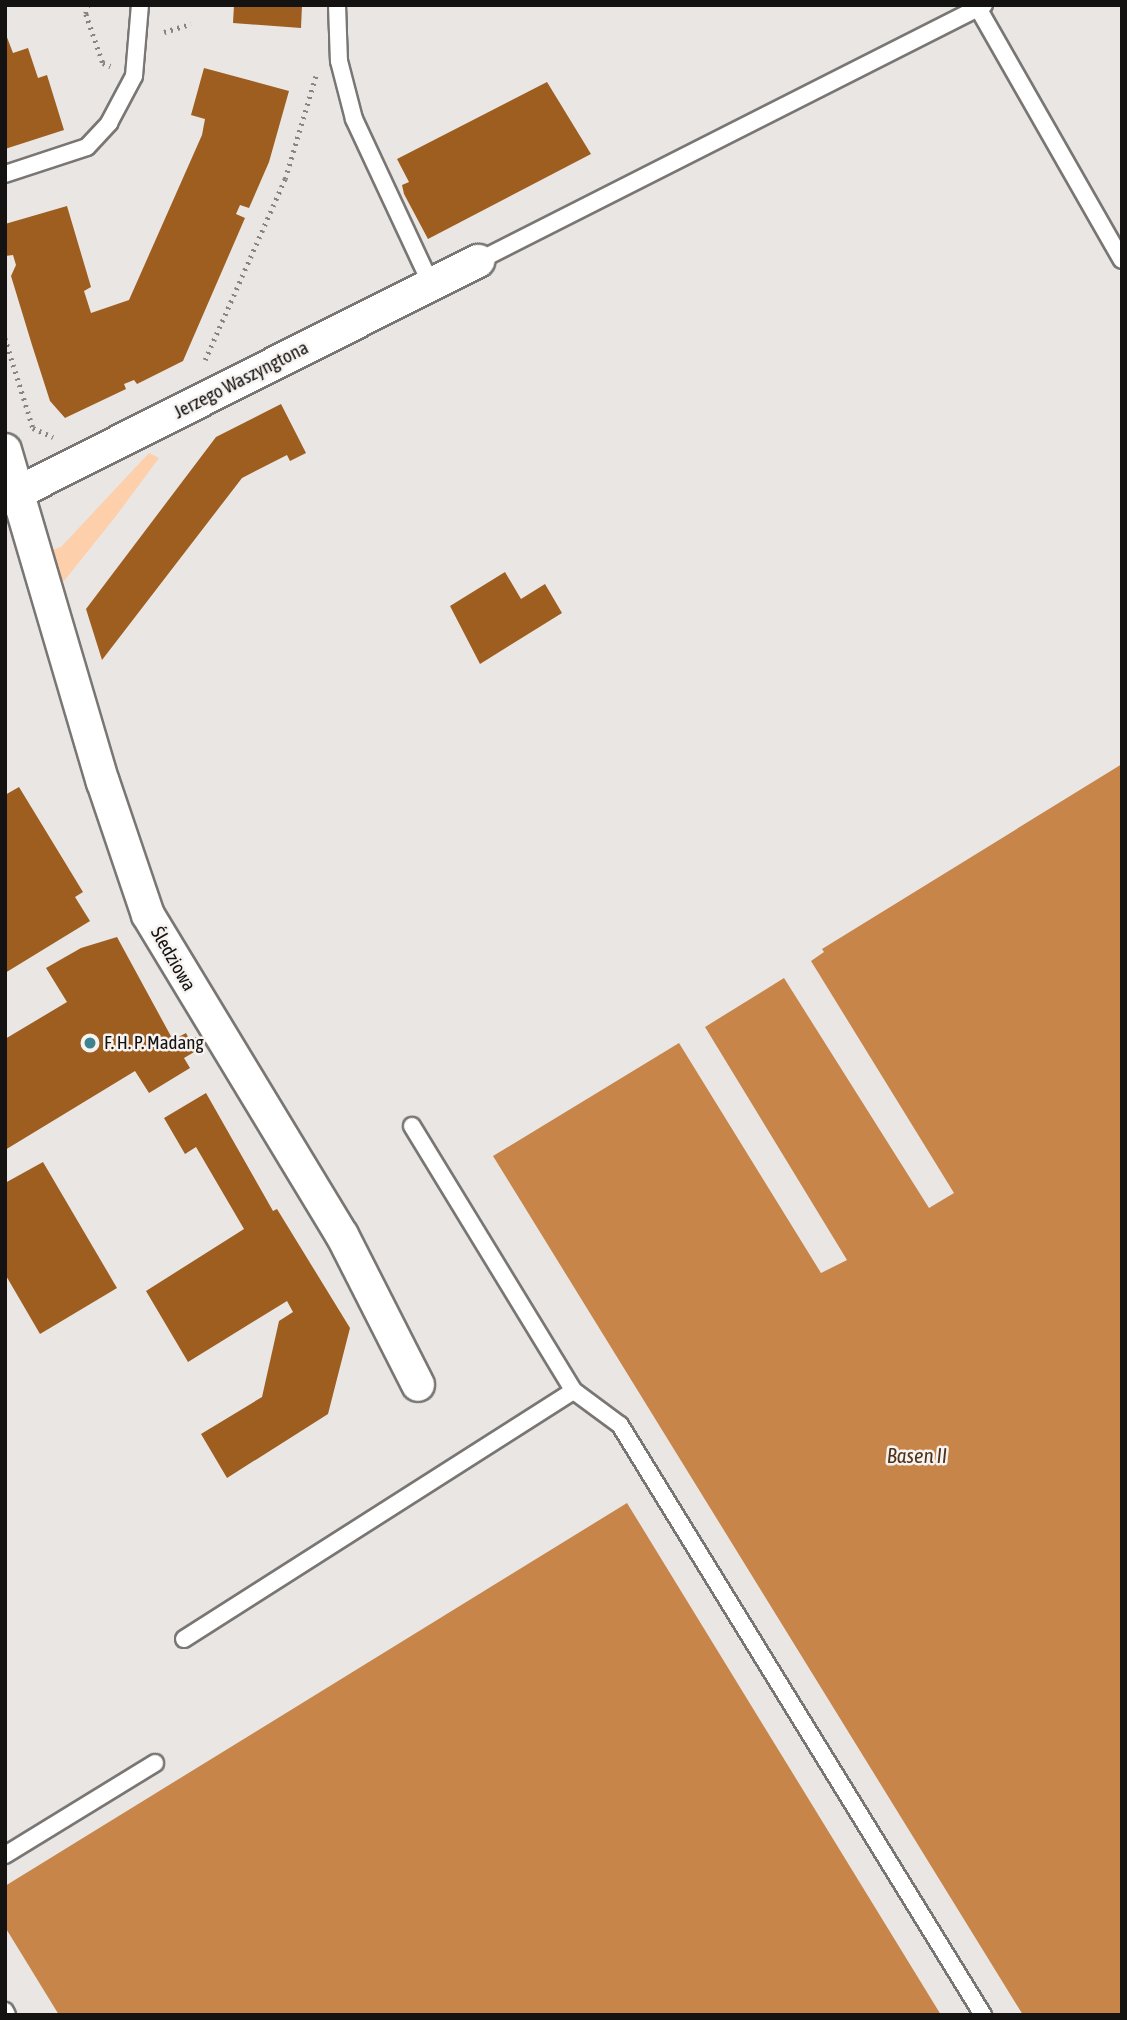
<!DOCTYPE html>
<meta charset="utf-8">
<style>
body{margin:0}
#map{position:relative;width:1127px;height:2020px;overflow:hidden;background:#eae6e3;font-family:"Asap Condensed",sans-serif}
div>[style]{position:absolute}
.green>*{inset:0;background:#fdcfab}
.water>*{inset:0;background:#c8854a}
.building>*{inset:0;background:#9e5e20}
.path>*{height:4.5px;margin-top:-2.25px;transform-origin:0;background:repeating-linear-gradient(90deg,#878482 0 2px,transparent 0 7px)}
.roads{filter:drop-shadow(2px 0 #797673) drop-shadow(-2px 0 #797673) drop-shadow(0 2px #797673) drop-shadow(0 -2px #797673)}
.lane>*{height:16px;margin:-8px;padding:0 8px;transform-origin:8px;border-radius:8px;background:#fff}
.street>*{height:32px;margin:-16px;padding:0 16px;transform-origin:16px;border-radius:16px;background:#fff}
.dots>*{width:19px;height:19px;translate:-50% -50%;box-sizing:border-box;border:4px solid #f7f3f0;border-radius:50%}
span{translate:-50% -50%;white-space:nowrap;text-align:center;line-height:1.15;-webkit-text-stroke:5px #f7f3f0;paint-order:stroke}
.street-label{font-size:19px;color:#141312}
.poi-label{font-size:19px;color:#141312}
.left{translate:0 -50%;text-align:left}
.water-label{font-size:21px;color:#4f3219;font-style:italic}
.frame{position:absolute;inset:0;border:7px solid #141312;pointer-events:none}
</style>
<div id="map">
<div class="green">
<i style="clip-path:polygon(149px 453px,159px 458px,116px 516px,64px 581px,55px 575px,50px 551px,61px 547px)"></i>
</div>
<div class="water">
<i style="clip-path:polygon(1122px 764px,1122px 2015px,1023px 2015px,493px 1156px,679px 1043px,821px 1273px,847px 1260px,705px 1027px,784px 978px,929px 1208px,954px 1193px,811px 961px,824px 952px,822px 949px)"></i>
<i style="clip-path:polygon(627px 1503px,941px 2015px,59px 2015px,5px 1927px,5px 1886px)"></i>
</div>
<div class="building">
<i style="clip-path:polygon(234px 5px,302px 5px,301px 28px,233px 23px)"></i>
<i style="clip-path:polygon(5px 32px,13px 53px,28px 48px,38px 78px,47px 75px,64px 130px,5px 149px)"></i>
<i style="clip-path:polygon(204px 68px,289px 91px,269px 162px,249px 208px,240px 205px,236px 214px,245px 218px,183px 361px,137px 384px,134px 380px,124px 384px,126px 389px,65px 418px,50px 401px,32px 345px,11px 276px,16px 265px,13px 255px,5px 256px,5px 224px,67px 206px,91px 287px,84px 291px,91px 313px,129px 300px,202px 135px,205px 119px,191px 115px)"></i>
<i style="clip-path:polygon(547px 82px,591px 154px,428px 239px,404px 194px,402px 185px,409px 182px,397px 159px)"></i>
<i style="clip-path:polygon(281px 404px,306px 453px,290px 461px,287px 455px,242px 478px,102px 660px,86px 609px,216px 437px)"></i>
<i style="clip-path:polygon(505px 572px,521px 599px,545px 584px,562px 613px,480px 664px,450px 606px)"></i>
<i style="clip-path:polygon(19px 787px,83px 892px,75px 897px,90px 921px,5px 973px,5px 795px)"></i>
<i style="clip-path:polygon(117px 937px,173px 1040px,186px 1033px,190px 1041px,196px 1037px,201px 1048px,184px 1058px,190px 1068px,149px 1093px,135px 1071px,5px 1150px,5px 1039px,67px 1002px,46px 968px,81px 948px)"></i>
<i style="clip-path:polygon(206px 1093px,273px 1211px,277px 1209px,350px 1328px,328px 1414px,227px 1478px,201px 1434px,262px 1397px,279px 1321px,293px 1312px,287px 1301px,188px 1362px,146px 1291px,244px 1229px,196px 1147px,185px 1154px,164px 1118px)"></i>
<i style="clip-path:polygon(43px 1162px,117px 1288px,40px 1334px,5px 1274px,5px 1183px)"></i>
</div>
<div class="path">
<i style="left:88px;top:5px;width:9px;rotate:103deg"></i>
<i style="left:86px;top:14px;width:52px;rotate:70.9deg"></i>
<i style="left:103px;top:63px;width:8px;rotate:23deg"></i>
<i style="left:164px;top:32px;width:28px;rotate:-17deg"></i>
<i style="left:5px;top:338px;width:94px;rotate:72.7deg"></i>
<i style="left:33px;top:428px;width:22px;rotate:24deg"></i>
<i style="left:205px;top:360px;width:198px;rotate:-66.2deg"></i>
<i style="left:285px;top:179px;width:109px;rotate:-73.4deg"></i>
</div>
<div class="roads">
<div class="lane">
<i style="left:337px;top:5px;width:56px;rotate:88deg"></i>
<i style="left:339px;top:61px;width:60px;rotate:75.5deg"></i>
<i style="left:354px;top:119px;width:182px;rotate:65deg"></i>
<i style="left:978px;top:8px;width:290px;rotate:60.3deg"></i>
<i style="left:5px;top:174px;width:86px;rotate:-18.2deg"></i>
<i style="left:87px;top:147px;width:33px;rotate:-47deg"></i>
<i style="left:109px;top:123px;width:53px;rotate:-62deg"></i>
<i style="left:134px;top:76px;width:71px;rotate:-85.2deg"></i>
<i style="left:478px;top:261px;width:567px;rotate:-26.84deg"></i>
<i style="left:412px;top:1126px;width:311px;rotate:58.6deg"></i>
<i style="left:574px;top:1391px;width:57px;rotate:36.5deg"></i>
<i style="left:620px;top:1425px;width:693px;rotate:58.4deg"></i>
<i style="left:184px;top:1639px;width:462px;rotate:-32.5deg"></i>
<i style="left:5px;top:1855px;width:176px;rotate:-31.5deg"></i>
<i style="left:5px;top:2011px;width:4px;rotate:63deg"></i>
</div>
<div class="street">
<i style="left:5px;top:450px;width:346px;rotate:73.6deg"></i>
<i style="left:103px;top:782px;width:140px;rotate:71.3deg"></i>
<i style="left:148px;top:915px;width:374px;rotate:58.8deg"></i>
<i style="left:342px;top:1235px;width:168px;rotate:63.1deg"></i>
<i style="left:5px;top:499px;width:530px;rotate:-26.71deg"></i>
</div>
</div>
<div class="dots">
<i style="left:90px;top:1043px;background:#3e8490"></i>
</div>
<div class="street-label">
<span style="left:241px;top:380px;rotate:-27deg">Jerzego Waszyngtona</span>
<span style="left:173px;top:959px;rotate:60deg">Śledziowa</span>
</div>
<div class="poi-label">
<span class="left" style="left:104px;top:1043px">F. H. P. Madang</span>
</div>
<div class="water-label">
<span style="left:917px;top:1455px">Basen II</span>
</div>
<div class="frame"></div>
</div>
